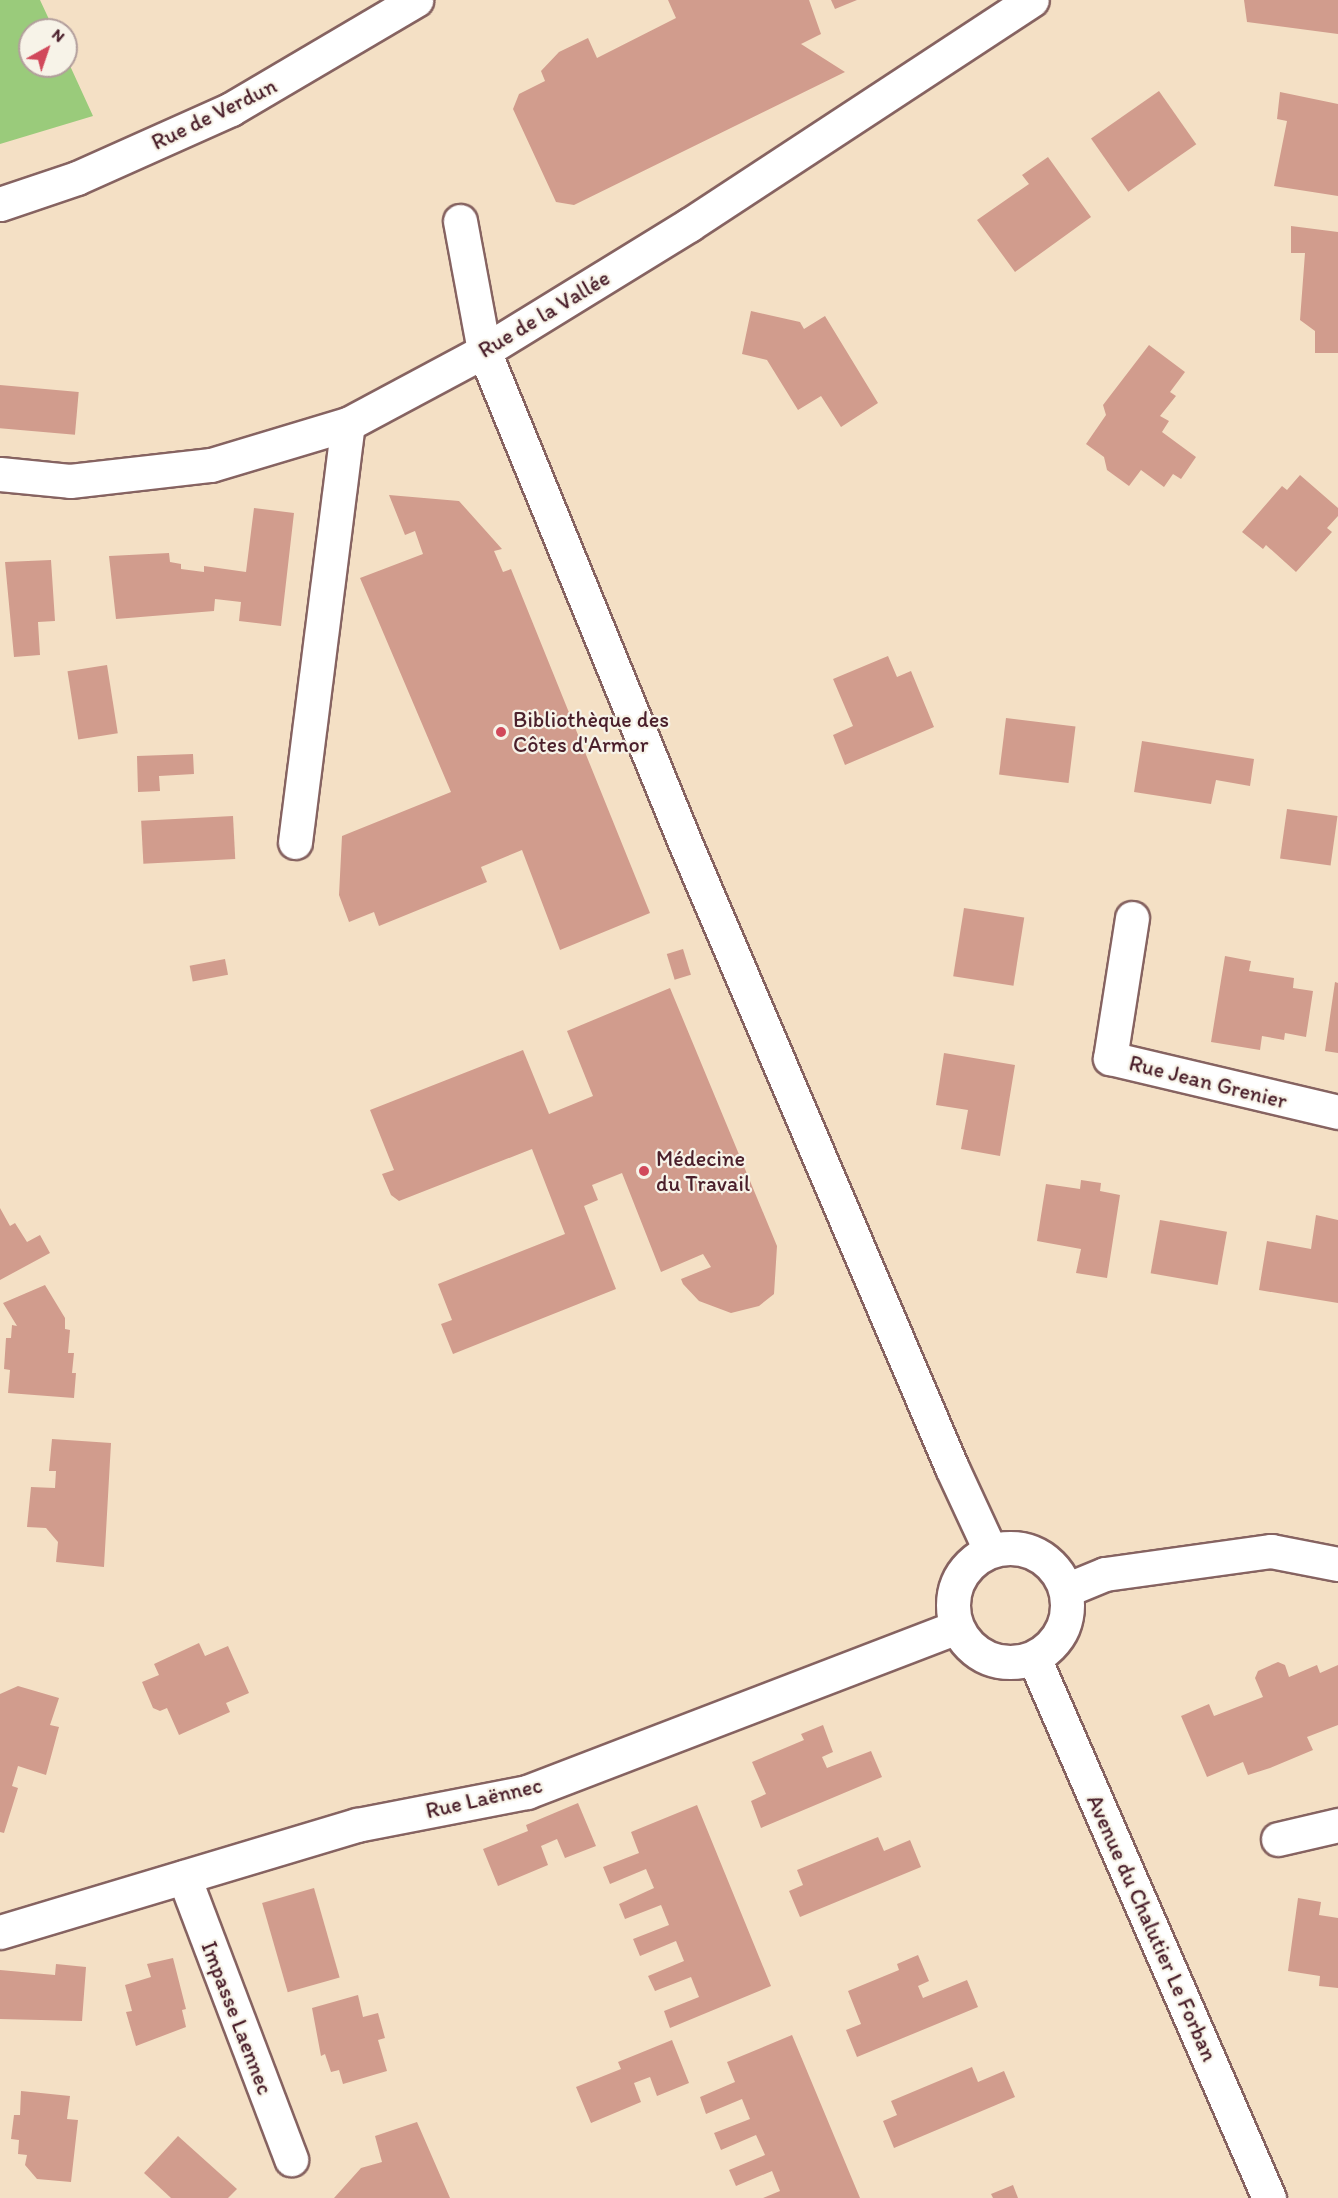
<!DOCTYPE html>
<meta charset="utf-8">
<style>
body{margin:0}
#map{position:relative;width:1338px;height:2198px;overflow:hidden;background:#f4e0c5;font-family:Itim,sans-serif}
div>[style]{position:absolute}
.green>*{inset:0;background:#9acb7b}
.building>*{inset:0;background:#d19c8d;transform-origin:0 0}
.roads{filter:drop-shadow(2px 0 #866361) drop-shadow(-2px 0 #866361) drop-shadow(0 2px #866361) drop-shadow(0 -2px #866361)}
.minor>*{height:33px;margin:-16.5px;padding:0 16.5px;transform-origin:16.5px;border-radius:16.5px;background:#fff}
.minor>.ring{margin:-16.5px;padding:0;box-sizing:content-box;background:none;border:33px solid #fff;border-radius:50%}
.major>*{height:33px;margin:-16.5px;padding:0 16.5px;transform-origin:16.5px;border-radius:16.5px;background:#fff}
.dots>*{width:16px;height:16px;translate:-50% -50%;box-sizing:border-box;border:3px solid #f7f3e8;border-radius:50%}
span{translate:-50% -50%;white-space:nowrap;text-align:center;line-height:1.15;-webkit-text-stroke:4.5px #f7f3e8;paint-order:stroke}
.street-label{font-size:22px;color:#4a1f2b}
.poi-label{font-size:22px;color:#4a1f2b}
.left{translate:0 -50%;text-align:left}
.north{position:absolute;left:18px;top:18px;width:60px;height:60px;box-sizing:border-box;background:#f7f3e8;border:2px solid #b29e9c;border-radius:50%;rotate:40deg;font-size:16px;font-weight:700;line-height:24px;text-align:center;color:#4a1f2b}
.north::after{content:'';display:block;margin:auto;width:21px;height:27px;background:#d1495b;clip-path:polygon(50% 0,100% 100%,50% 72%,0 100%)}
</style>
<div id="map">
<div class="green">
<i style="clip-path:polygon(0 0,40px 0,54px 30px,30px 30px,30px 66px,66px 66px,66px 57px,93px 116px,0 144px)"></i>
</div>
<div class="building">
<i style="clip-path:polygon(668px 0,809px 0,821px 34px,801px 44px,845px 72px,574px 205px,556px 202px,513px 109px,519px 94px,545px 81px,541px 71px,559px 52px,588px 38px,597px 58px,676px 18px)"></i>
<i style="clip-path:polygon(831px 0,857px 0,835px 9px)"></i>
<i style="clip-path:polygon(1244px 0,1338px 0,1338px 34px,1247px 22px)"></i>
<i style="left:1159px;top:91px;width:65px;height:83px;rotate:55deg"></i>
<i style="clip-path:polygon(1280px 92px,1338px 104px,1338px 196px,1274px 186px,1287px 121px,1277px 119px)"></i>
<i style="clip-path:polygon(1048px 157px,1091px 217px,1015px 272px,977px 220px,1029px 184px,1022px 175px)"></i>
<i style="clip-path:polygon(1291px 226px,1338px 232px,1338px 353px,1315px 353px,1315px 331px,1300px 320px,1305px 253px,1291px 253px)"></i>
<i style="clip-path:polygon(751px 311px,800px 322px,804px 329px,825px 316px,878px 403px,841px 427px,821px 396px,798px 410px,767px 360px,742px 354px)"></i>
<i style="clip-path:polygon(1149px 345px,1185px 372px,1170px 392px,1176px 396px,1160px 416px,1169px 421px,1162px 432px,1196px 457px,1181px 479px,1173px 474px,1164px 487px,1141px 470px,1129px 486px,1107px 470px,1104px 457px,1086px 444px,1106px 415px,1103px 405px)"></i>
<i style="left:0;top:385px;width:79px;height:43px;rotate:5deg"></i>
<i style="clip-path:polygon(1300px 475px,1338px 508px,1338px 516px,1327px 528px,1332px 532px,1296px 572px,1266px 545px,1263px 549px,1242px 532px,1282px 486px,1287px 490px)"></i>
<i style="clip-path:polygon(389px 495px,459px 501px,502px 549px,494px 551px,503px 572px,511px 569px,650px 913px,560px 950px,522px 850px,481px 867px,487px 882px,379px 926px,374px 912px,349px 922px,339px 895px,342px 836px,451px 792px,360px 578px,423px 554px,415px 531px,405px 535px)"></i>
<i style="clip-path:polygon(254px 508px,294px 513px,281px 626px,239px 621px,241px 602px,215px 599px,214px 611px,116px 619px,109px 556px,169px 553px,170px 562px,181px 564px,181px 569px,204px 572px,204px 566px,246px 572px)"></i>
<i style="clip-path:polygon(51px 560px,55px 621px,38px 622px,40px 655px,14px 657px,5px 562px)"></i>
<i style="clip-path:polygon(888px 656px,897px 677px,911px 671px,934px 727px,845px 765px,833px 735px,853px 726px,833px 679px)"></i>
<i style="left:107px;top:665px;width:69px;height:40px;rotate:81deg"></i>
<i style="left:1006px;top:718px;width:70px;height:57px;rotate:7deg"></i>
<i style="clip-path:polygon(1142px 741px,1254px 759px,1250px 786px,1216px 780px,1211px 804px,1134px 792px)"></i>
<i style="clip-path:polygon(193px 754px,194px 774px,159px 776px,160px 791px,138px 792px,137px 756px)"></i>
<i style="left:1287px;top:809px;width:51px;height:50px;rotate:8deg"></i>
<i style="left:233px;top:816px;width:43px;height:92px;rotate:87deg"></i>
<i style="left:964px;top:908px;width:61px;height:69px;rotate:9deg"></i>
<i style="left:683px;top:949px;width:27px;height:17px;rotate:73deg"></i>
<i style="clip-path:polygon(1225px 956px,1251px 961px,1249px 971px,1294px 978px,1293px 988px,1313px 991px,1306px 1037px,1285px 1033px,1284px 1040px,1262px 1036px,1260px 1050px,1211px 1042px)"></i>
<i style="left:225px;top:959px;width:16px;height:36px;rotate:79deg"></i>
<i style="clip-path:polygon(1335px 982px,1338px 983px,1338px 1053px,1325px 1051px)"></i>
<i style="clip-path:polygon(670px 988px,777px 1246px,774px 1294px,759px 1306px,731px 1313px,699px 1301px,683px 1284px,681px 1279px,711px 1267px,703px 1254px,661px 1272px,622px 1173px,592px 1185px,598px 1200px,584px 1206px,616px 1289px,453px 1354px,441px 1324px,452px 1320px,438px 1284px,565px 1234px,532px 1149px,399px 1201px,391px 1195px,382px 1174px,394px 1170px,370px 1110px,523px 1050px,549px 1114px,593px 1096px,567px 1031px)"></i>
<i style="clip-path:polygon(944px 1053px,1015px 1065px,1000px 1156px,961px 1149px,968px 1110px,936px 1105px)"></i>
<i style="clip-path:polygon(1081px 1180px,1101px 1183px,1100px 1191px,1120px 1195px,1107px 1278px,1076px 1273px,1081px 1249px,1037px 1241px,1046px 1184px,1080px 1189px)"></i>
<i style="clip-path:polygon(0 1208px,10px 1226px,15px 1223px,27px 1242px,40px 1235px,50px 1253px,0 1280px)"></i>
<i style="clip-path:polygon(1316px 1215px,1338px 1220px,1338px 1303px,1259px 1290px,1267px 1241px,1311px 1249px)"></i>
<i style="left:1160px;top:1220px;width:68px;height:54px;rotate:10deg"></i>
<i style="clip-path:polygon(45px 1285px,65px 1318px,65px 1329px,70px 1330px,68px 1353px,74px 1353px,72px 1373px,76px 1373px,74px 1398px,8px 1393px,10px 1370px,4px 1369px,6px 1338px,11px 1338px,12px 1325px,17px 1326px,3px 1303px)"></i>
<i style="clip-path:polygon(52px 1439px,111px 1443px,104px 1567px,56px 1562px,58px 1542px,46px 1528px,27px 1527px,31px 1487px,55px 1488px,56px 1471px,49px 1471px)"></i>
<i style="clip-path:polygon(199px 1643px,205px 1656px,228px 1646px,249px 1693px,226px 1703px,230px 1712px,179px 1735px,167px 1708px,160px 1711px,153px 1708px,142px 1682px,159px 1675px,154px 1664px)"></i>
<i style="clip-path:polygon(1278px 1662px,1285px 1665px,1289px 1677px,1317px 1665px,1320px 1673px,1338px 1665px,1338px 1725px,1307px 1737px,1313px 1750px,1270px 1768px,1248px 1775px,1243px 1762px,1207px 1777px,1181px 1716px,1209px 1704px,1214px 1716px,1263px 1697px,1255px 1678px,1258px 1671px)"></i>
<i style="clip-path:polygon(18px 1686px,59px 1698px,50px 1725px,59px 1727px,46px 1775px,18px 1766px,12px 1786px,18px 1788px,4px 1833px,0 1832px,0 1694px)"></i>
<i style="clip-path:polygon(823px 1725px,833px 1752px,822px 1757px,827px 1768px,871px 1751px,882px 1777px,761px 1828px,751px 1801px,766px 1794px,752px 1762px,804px 1740px,801px 1734px)"></i>
<i style="clip-path:polygon(578px 1803px,596px 1846px,565px 1858px,557px 1839px,541px 1846px,548px 1865px,498px 1886px,483px 1849px,528px 1831px,526px 1825px)"></i>
<i style="clip-path:polygon(697px 1805px,771px 1986px,670px 2028px,664px 2011px,699px 1997px,691px 1977px,655px 1991px,648px 1976px,684px 1961px,676px 1941px,640px 1956px,633px 1939px,669px 1925px,661px 1905px,625px 1919px,619px 1904px,654px 1888px,646px 1869px,610px 1884px,603px 1867px,639px 1853px,631px 1832px)"></i>
<i style="clip-path:polygon(878px 1837px,884px 1851px,910px 1840px,921px 1867px,800px 1917px,789px 1891px,803px 1885px,797px 1870px)"></i>
<i style="left:314px;top:1888px;width:93px;height:54px;rotate:74deg"></i>
<i style="clip-path:polygon(1298px 1898px,1321px 1902px,1319px 1915px,1338px 1918px,1338px 1988px,1319px 1986px,1320px 1976px,1288px 1971px)"></i>
<i style="clip-path:polygon(918px 1955px,929px 1981px,918px 1986px,923px 1998px,967px 1980px,978px 2007px,857px 2057px,846px 2030px,861px 2024px,848px 1991px,899px 1970px,897px 1964px)"></i>
<i style="clip-path:polygon(173px 1958px,186px 2009px,182px 2010px,186px 2027px,136px 2046px,126px 2012px,132px 2011px,125px 1985px,151px 1977px,147px 1964px)"></i>
<i style="clip-path:polygon(56px 1964px,86px 1967px,82px 2021px,0 2019px,0 1970px,55px 1975px)"></i>
<i style="clip-path:polygon(358px 1995px,363px 2017px,378px 2013px,385px 2038px,378px 2040px,387px 2071px,343px 2084px,339px 2070px,331px 2072px,325px 2054px,321px 2056px,312px 2008px)"></i>
<i style="clip-path:polygon(792px 2035px,860px 2198px,763px 2198px,780px 2191px,772px 2171px,736px 2186px,729px 2170px,765px 2155px,756px 2135px,721px 2150px,714px 2133px,750px 2119px,742px 2099px,706px 2114px,700px 2097px,735px 2082px,727px 2062px)"></i>
<i style="clip-path:polygon(672px 2040px,689px 2083px,657px 2096px,650px 2077px,634px 2083px,641px 2102px,591px 2123px,576px 2087px,621px 2069px,618px 2062px)"></i>
<i style="clip-path:polygon(972px 2067px,978px 2082px,1004px 2071px,1015px 2097px,894px 2148px,883px 2121px,897px 2115px,891px 2101px)"></i>
<i style="clip-path:polygon(21px 2091px,70px 2096px,67px 2119px,78px 2120px,71px 2182px,37px 2179px,25px 2165px,27px 2155px,18px 2154px,19px 2140px,11px 2139px,14px 2115px,20px 2115px)"></i>
<i style="clip-path:polygon(417px 2122px,450px 2198px,334px 2198px,361px 2168px,382px 2162px,375px 2136px)"></i>
<i style="clip-path:polygon(178px 2136px,237px 2189px,228px 2198px,171px 2198px,144px 2173px)"></i>
<i style="clip-path:polygon(1013px 2185px,1018px 2198px,993px 2198px,991px 2194px)"></i>
</div>
<div class="roads">
<div class="minor">
<i style="left:460px;top:221px;width:132px;rotate:79.5deg"></i>
<i style="left:484px;top:351px;width:534px;rotate:67.76deg"></i>
<i style="left:686px;top:845px;width:677px;rotate:66.88deg"></i>
<i style="left:952px;top:1468px;width:90px;rotate:65.1deg"></i>
<i style="left:0;top:474px;width:70px;rotate:5.7deg"></i>
<i style="left:70px;top:481px;width:142px;rotate:-6.5deg"></i>
<i style="left:211px;top:465px;width:143px;rotate:-16.7deg"></i>
<i style="left:348px;top:424px;width:154px;rotate:-28.2deg"></i>
<i style="left:484px;top:351px;width:241px;rotate:-31.6deg"></i>
<i style="left:689px;top:225px;width:410px;rotate:-33.3deg"></i>
<i style="left:295px;top:842px;width:421px;rotate:-82.8deg"></i>
<i style="left:1132px;top:918px;width:142px;rotate:98.9deg"></i>
<i style="left:1110px;top:1058px;width:234px;rotate:13.3deg"></i>
<i class="ring" style="left:953px;top:1548px;width:81px;height:81px"></i>
<i style="left:1066px;top:1590px;width:42px;rotate:-22.3deg"></i>
<i style="left:1105px;top:1574px;width:168px;rotate:-7.9deg"></i>
<i style="left:1271px;top:1551px;width:68px;rotate:11deg"></i>
<i style="left:1034px;top:1658px;width:589px;rotate:66.48deg"></i>
<i style="left:1278px;top:1839px;width:62px;rotate:-13.1deg"></i>
<i style="left:184px;top:1877px;width:302px;rotate:69.2deg"></i>
<i style="left:0;top:1932px;width:373px;rotate:-16.7deg"></i>
<i style="left:357px;top:1825px;width:173px;rotate:-11deg"></i>
<i style="left:527px;top:1792px;width:460px;rotate:-21deg"></i>
</div>
<div class="major">
<i style="left:0;top:204px;width:81px;rotate:-18.7deg"></i>
<i style="left:77px;top:178px;width:169px;rotate:-24.1deg"></i>
<i style="left:231px;top:109px;width:215px;rotate:-30.5deg"></i>
</div>
</div>
<div class="dots">
<i style="left:501px;top:732px;background:#d1495b"></i>
<i style="left:644px;top:1171px;background:#d1495b"></i>
</div>
<div class="street-label">
<span style="left:214px;top:114px;rotate:-26deg">Rue de Verdun</span>
<span style="left:544px;top:314px;rotate:-31deg">Rue de la Vallée</span>
<span style="left:1208px;top:1082px;rotate:14deg">Rue Jean Grenier</span>
<span style="left:484px;top:1798px;rotate:-13deg">Rue Laënnec</span>
<span style="left:1152px;top:1928px;rotate:66deg">Avenue du Chalutier Le Forban</span>
<span style="left:237px;top:2018px;rotate:69deg">Impasse Laennec</span>
</div>
<div class="poi-label">
<span class="left" style="left:513px;top:732px">Bibliothèque des<br>Côtes d'Armor</span>
<span class="left" style="left:656px;top:1171px">Médecine<br>du Travail</span>
</div>
<div class="north">N</div>
</div>
